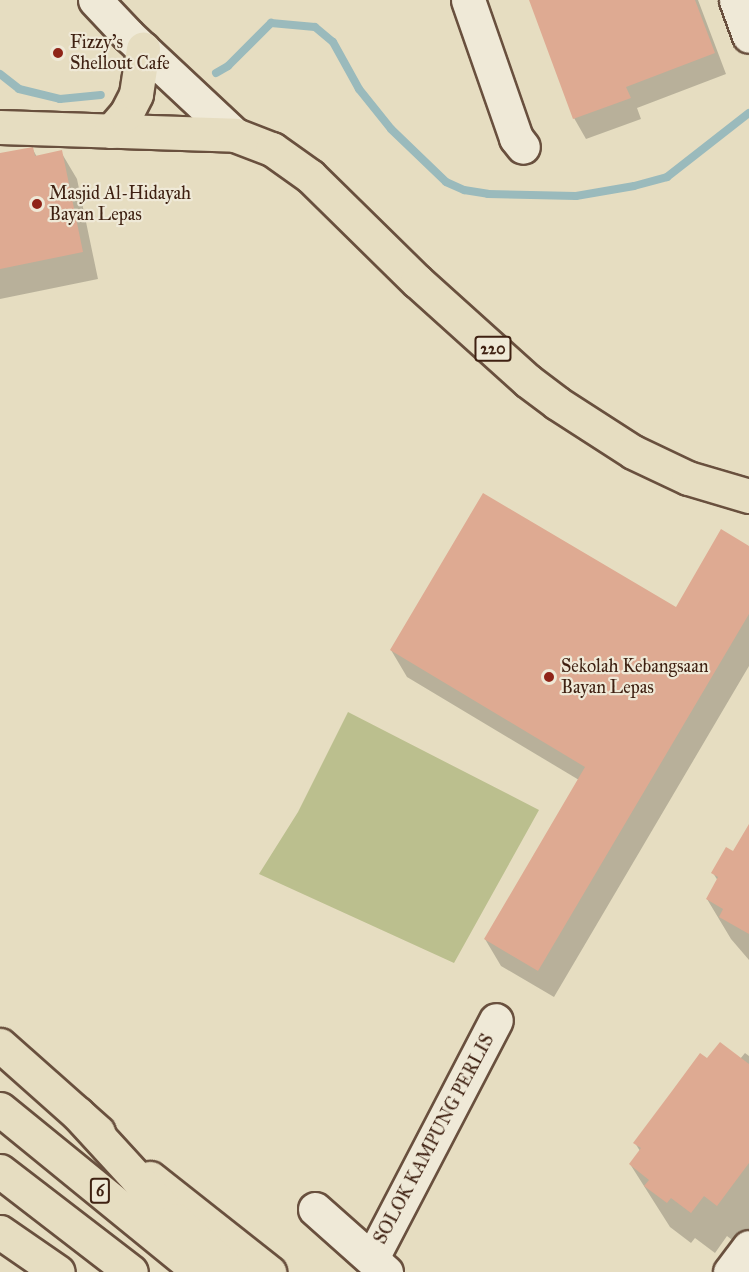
<!DOCTYPE html>
<style>
body{margin:0}
#map{position:relative;width:749px;height:1272px;overflow:hidden;background:#e6ddc1;font-family:"IM FELL Great Primer",serif}
div>[style]{position:absolute}
.green>*{inset:0;background:#bbbf8e}
.shadow>*{inset:0;background:#0003}
.stream>*{height:8px;margin:-4px;padding:0 4px;transform-origin:4px;border-radius:4px;background:#9ababc}
.building>*{inset:0;background:#deaa92}
.roads{filter:drop-shadow(2px 0 #69503e) drop-shadow(-2px 0 #69503e) drop-shadow(0 2px #69503e) drop-shadow(0 -2px #69503e)}
.minor>*{height:33px;margin:-16.5px;padding:0 16.5px;transform-origin:16.5px;border-radius:16.5px;background:#efe9d7}
.major>*{height:33px;margin:-16.5px;padding:0 16.5px;transform-origin:16.5px;border-radius:16.5px;background:#e6ddc1}
.highway>*{height:33px;margin:-16.5px;padding:0 16.5px;transform-origin:16.5px;border-radius:16.5px;background:#e6ddc1}
.dots>*{width:16px;height:16px;translate:-50% -50%;box-sizing:border-box;border:3px solid #efe9d7;border-radius:50%}
span{translate:-50% -50%;white-space:nowrap;text-align:center;line-height:1.15;-webkit-text-stroke:4.5px #efe9d7;paint-order:stroke}
.shield-label span{padding:2px 4px;background:#efe9d7;border:2px solid;border-radius:4px;-webkit-text-stroke-width:0}
.shield-label{font-size:16px;color:#3f2112;font-weight:700}
.poi-label{font-size:18px;color:#3f2112}
.left{translate:0 -50%;text-align:left}
.street-label{font-size:18px;color:#3f2112}
</style>
<div id="map">
<div class="green">
<i style="clip-path:polygon(348px 712px,539px 810px,454px 963px,259px 874px,298px 812px)"></i>
</div>
<div class="shadow">
<i style="clip-path:polygon(530px 0,698px 0,726px 74px,637px 108px,641px 119px,586px 139px,574px 118px)"></i>
<i style="clip-path:polygon(32px 148px,37px 157px,61px 152px,77px 179px,98px 279px,0 299px,0 155px)"></i>
<i style="clip-path:polygon(749px 548px,749px 666px,554px 997px,501px 966px,485px 939px,579px 780px,407px 677px,391px 650px,676px 609px)"></i>
<i style="clip-path:polygon(749px 835px,749px 960px,731px 939px,707px 899px,718px 881px,713px 873px)"></i>
<i style="clip-path:polygon(745px 1053px,749px 1056px,749px 1234px,740px 1246px,727px 1236px,715px 1253px,695px 1238px,691px 1243px,670px 1227px,630px 1164px,640px 1151px,635px 1143px,707px 1060px,740px 1059px)"></i>
</div>
<div class="stream">
<i style="left:216px;top:73px;width:14px;rotate:-30deg"></i>
<i style="left:228px;top:66px;width:61px;rotate:-45deg"></i>
<i style="left:271px;top:23px;width:44px;rotate:5.2deg"></i>
<i style="left:315px;top:27px;width:23px;rotate:40deg"></i>
<i style="left:333px;top:42px;width:54px;rotate:61deg"></i>
<i style="left:359px;top:89px;width:51px;rotate:51.3deg"></i>
<i style="left:391px;top:129px;width:76px;rotate:43.9deg"></i>
<i style="left:446px;top:182px;width:20px;rotate:24deg"></i>
<i style="left:464px;top:190px;width:24px;rotate:9deg"></i>
<i style="left:488px;top:194px;width:88px;rotate:1.3deg"></i>
<i style="left:576px;top:196px;width:59px;rotate:-9.8deg"></i>
<i style="left:634px;top:186px;width:34px;rotate:-15deg"></i>
<i style="left:667px;top:177px;width:104px;rotate:-38deg"></i>
<i style="left:0;top:74px;width:24px;rotate:38deg"></i>
<i style="left:19px;top:89px;width:42px;rotate:13.7deg"></i>
<i style="left:60px;top:99px;width:41px;rotate:-5.6deg"></i>
</div>
<div class="building">
<i style="clip-path:polygon(529px 0,695px 0,715px 53px,626px 87px,631px 98px,573px 119px)"></i>
<i style="clip-path:polygon(33px 147px,35px 156px,62px 150px,83px 252px,0 269px,0 153px)"></i>
<i style="clip-path:polygon(483px 493px,676px 607px,721px 529px,749px 546px,749px 614px,538px 971px,484px 939px,585px 767px,390px 650px)"></i>
<i style="clip-path:polygon(749px 824px,749px 934px,719px 917px,723px 909px,706px 899px,718px 877px,711px 873px,726px 847px,733px 851px)"></i>
<i style="clip-path:polygon(720px 1042px,749px 1064px,749px 1163px,717px 1206px,704px 1196px,691px 1213px,671px 1198px,667px 1203px,644px 1186px,649px 1180px,629px 1164px,641px 1148px,633px 1143px,672px 1091px,700px 1053px,707px 1058px)"></i>
</div>
<div class="roads">
<div class="minor">
<i style="left:95px;top:0;width:48px;rotate:46.7deg"></i>
<i style="left:128px;top:35px;width:146px;rotate:43.1deg"></i>
<i style="left:468px;top:0;width:146px;rotate:70.8deg"></i>
<i style="left:516px;top:138px;width:11px;rotate:52deg"></i>
<i style="left:736px;top:0;width:38px;rotate:70deg"></i>
<i style="left:315px;top:1209px;width:95px;rotate:41.6deg"></i>
<i style="left:372px;top:1258px;width:268px;rotate:-62.5deg"></i>
<i style="left:730px;top:1272px;width:31px;rotate:-53deg"></i>
</div>
<div class="major">
<i style="left:0;top:127px;width:235px;rotate:1.9deg"></i>
<i style="left:235px;top:135px;width:40px;rotate:21deg"></i>
<i style="left:272px;top:149px;width:47px;rotate:35.4deg"></i>
<i style="left:310px;top:176px;width:150px;rotate:44.5deg"></i>
<i style="left:417px;top:281px;width:149px;rotate:42deg"></i>
<i style="left:528px;top:381px;width:36px;rotate:37deg"></i>
<i style="left:557px;top:403px;width:90px;rotate:32.8deg"></i>
<i style="left:633px;top:452px;width:61px;rotate:25.3deg"></i>
<i style="left:688px;top:478px;width:64px;rotate:16.4deg"></i>
<i style="left:111px;top:131px;width:23px;rotate:-49deg"></i>
<i style="left:126px;top:114px;width:22px;rotate:-63deg"></i>
<i style="left:136px;top:94px;width:46px;rotate:-81.2deg"></i>
<i style="left:0;top:1045px;width:131px;rotate:41.6deg"></i>
<i style="left:150px;top:1178px;width:152px;rotate:38.3deg"></i>
<i style="left:0;top:1232px;width:70px;rotate:34.6deg"></i>
</div>
<div class="highway">
<i style="left:0;top:1109px;width:258px;rotate:39.2deg"></i>
<i style="left:77px;top:1113px;width:145px;rotate:47.5deg"></i>
<i style="left:175px;top:1220px;width:77px;rotate:42.4deg"></i>
<i style="left:0;top:1171px;width:165px;rotate:37.6deg"></i>
</div>
</div>
<div class="dots">
<i style="left:58px;top:53px;background:#8f2418"></i>
<i style="left:37px;top:204px;background:#8f2418"></i>
<i style="left:549px;top:677px;background:#8f2418"></i>
</div>
<div class="shield-label">
<span style="left:493px;top:349px">220</span>
<span style="left:100px;top:1191px">6</span>
</div>
<div class="poi-label">
<span class="left" style="left:70px;top:53px">Fizzy's<br>Shellout Cafe</span>
<span class="left" style="left:49px;top:204px">Masjid Al-Hidayah<br>Bayan Lepas</span>
<span class="left" style="left:561px;top:677px">Sekolah Kebangsaan<br>Bayan Lepas</span>
</div>
<div class="street-label">
<span style="left:434px;top:1139px;rotate:-62deg">SOLOK KAMPUNG PERLIS</span>
</div>
</div>
